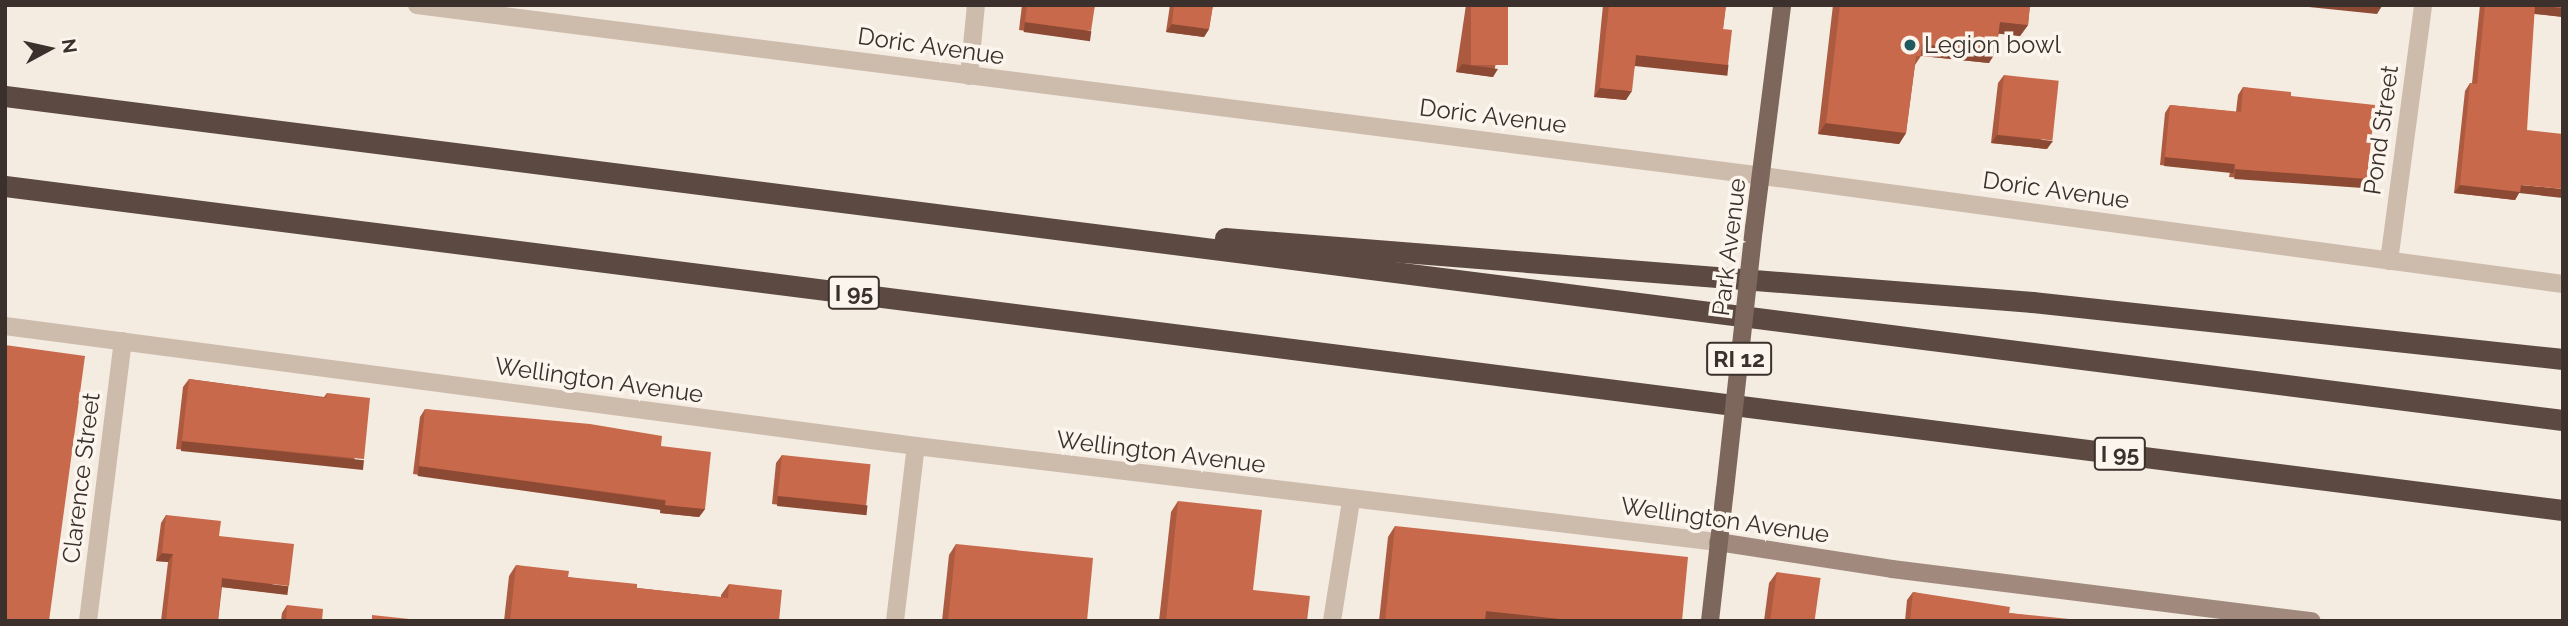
<!DOCTYPE html>
<style>
body{margin:0}
#map{position:relative;width:2568px;height:626px;overflow:hidden;background:#f4ebe1;font-family:Raleway,sans-serif}
div>[style]{position:absolute}
.street>*{height:18px;margin:-9px;padding:0 9px;transform-origin:9px;border-radius:9px;background:#cdbbac}
.secondary>*{height:18px;margin:-9px;padding:0 9px;transform-origin:9px;border-radius:9px;background:#a18a7d}
.primary>*{height:18px;margin:-9px;padding:0 9px;transform-origin:9px;border-radius:9px;background:#7d675c}
.highway>*{height:21px;margin:-10.5px;padding:0 10.5px;transform-origin:10.5px;border-radius:10.5px;background:#5c4a42}
.primary-bridge>*{height:18px;margin:-9px;padding:0 9px;transform-origin:9px;border-radius:9px;background:#7d675c}
.wall>*{inset:0;background:#ac5a40}
.shaded-wall>*{inset:0;background:#8c4a34;transform-origin:0 0}
.building>*{inset:0;background:#c8694b;transform-origin:0 0}
.dots>*{width:19px;height:19px;translate:-50% -50%;box-sizing:border-box;border:4px solid #fbf5ee;border-radius:50%}
span{translate:-50% -50%;white-space:nowrap;text-align:center;line-height:1.15;-webkit-text-stroke:7px #fbf5ee;paint-order:stroke}
.shield-label span{padding:2px 5px;background:#fbf5ee;border:2px solid;border-radius:5px;-webkit-text-stroke-width:0}
.shield-label{font-size:23px;color:#3b302b;font-weight:700}
.poi-label{font-size:24px;color:#3b302b}
.left{translate:0 -50%;text-align:left}
.street-label{font-size:24px;color:#3b302b}
.frame{position:absolute;inset:0;border:7px solid #3b302b;pointer-events:none}
.north{position:absolute;left:14px;top:14px;width:70px;height:70px;-webkit-text-stroke:5px #fbf5ee;paint-order:stroke;rotate:82deg;font-size:19px;font-weight:700;line-height:28px;text-align:center;color:#3b302b}
.north::after{content:'';display:block;margin:auto;width:24px;height:32px;background:#3b302b;clip-path:polygon(50% 0,100% 100%,50% 72%,0 100%)}
</style>
<div id="map">
<div class="street">
<i style="left:417px;top:5px;width:1357px;rotate:7.24deg"></i>
<i style="left:1763px;top:176px;width:807px;rotate:7.69deg"></i>
<i style="left:969px;top:76px;width:71px;rotate:-84.4deg"></i>
<i style="left:2389px;top:261px;width:258px;rotate:-82.4deg"></i>
<i style="left:5px;top:326px;width:919px;rotate:7.5deg"></i>
<i style="left:916px;top:446px;width:808px;rotate:6.83deg"></i>
<i style="left:88px;top:621px;width:282px;rotate:-82.9deg"></i>
<i style="left:895px;top:621px;width:176px;rotate:-83.2deg"></i>
<i style="left:1332px;top:621px;width:121px;rotate:-81deg"></i>
</div>
<div class="secondary">
<i style="left:1718px;top:542px;width:176px;rotate:8.8deg"></i>
<i style="left:1892px;top:569px;width:423px;rotate:7.1deg"></i>
</div>
<div class="primary">
<i style="left:1754px;top:228px;width:225px;rotate:-82.8deg"></i>
<i style="left:1710px;top:621px;width:132px;rotate:-83.5deg"></i>
</div>
<div class="highway">
<i style="left:5px;top:96px;width:2578px;rotate:7.22deg"></i>
<i style="left:5px;top:186px;width:2578px;rotate:7.22deg"></i>
<i style="left:1225px;top:238px;width:810px;rotate:4.53deg"></i>
<i style="left:2032px;top:302px;width:534px;rotate:6.13deg"></i>
</div>
<div class="primary-bridge">
<i style="left:1725px;top:490px;width:264px;rotate:-83.7deg"></i>
</div>
<div class="wall">
<i style="clip-path:polygon(1022px 5px,1095px 5px,1085px 39px,1019px 30px)"></i>
<i style="clip-path:polygon(1170px 5px,1213px 5px,1209px 29px,1204px 37px,1166px 32px)"></i>
<i style="clip-path:polygon(1466px 5px,1508px 5px,1493px 77px,1456px 72px)"></i>
<i style="clip-path:polygon(1603px 5px,1726px 5px,1723px 29px,1728px 65px,1722px 74px,1635px 65px,1626px 100px,1594px 97px)"></i>
<i style="clip-path:polygon(1833px 5px,2030px 5px,2028px 25px,2020px 36px,1999px 33px,1989px 63px,1921px 56px,1915px 65px,1906px 133px,1899px 144px,1818px 134px)"></i>
<i style="clip-path:polygon(2480px 5px,2563px 5px,2563px 17px,2534px 14px,2519px 193px,2515px 200px,2454px 193px,2465px 91px,2470px 83px,2472px 83px)"></i>
<i style="clip-path:polygon(2004px 75px,2047px 149px,1991px 143px,1998px 83px)"></i>
<i style="clip-path:polygon(2243px 87px,2291px 96px,2362px 187px,2229px 177px,2230px 172px,2160px 165px,2165px 113px,2170px 105px,2236px 112px,2238px 95px)"></i>
<i style="clip-path:polygon(189px 379px,324px 397px,327px 393px,358px 467px,176px 449px,183px 387px)"></i>
<i style="clip-path:polygon(425px 409px,661px 446px,705px 509px,699px 517px,660px 513px,660px 508px,413px 474px,420px 417px)"></i>
<i style="clip-path:polygon(782px 455px,867px 506px,861px 514px,772px 504px,776px 463px)"></i>
<i style="clip-path:polygon(1178px 501px,1253px 590px,1307px 621px,1159px 621px,1171px 512px)"></i>
<i style="clip-path:polygon(166px 515px,219px 536px,283px 594px,222px 587px,218px 621px,161px 621px,168px 562px,156px 561px,161px 523px)"></i>
<i style="clip-path:polygon(1395px 526px,1682px 621px,1379px 621px,1388px 537px)"></i>
<i style="clip-path:polygon(956px 544px,1087px 621px,942px 621px,949px 555px)"></i>
<i style="clip-path:polygon(516px 565px,568px 577px,637px 588px,721px 597px,721px 595px,729px 584px,779px 621px,504px 621px,509px 576px)"></i>
<i style="clip-path:polygon(1777px 572px,1815px 621px,1764px 621px,1769px 583px)"></i>
<i style="clip-path:polygon(1913px 592px,2009px 613px,2069px 621px,1905px 621px,1907px 600px)"></i>
<i style="clip-path:polygon(287px 605px,322px 621px,281px 621px,282px 613px)"></i>
</div>
<div class="shaded-wall">
<i style="clip-path:polygon(2310px 5px,2376px 5px,2382px 6px,2377px 14px,2309px 7px)"></i>
<i style="clip-path:polygon(2535px 5px,2563px 8px,2563px 17px,2529px 13px)"></i>
<i style="left:1025px;top:22px;width:67px;height:10px;rotate:8deg"></i>
<i style="clip-path:polygon(2000px 22px,2028px 25px,2020px 36px,1992px 33px)"></i>
<i style="clip-path:polygon(1172px 24px,1209px 29px,1204px 37px,1166px 32px)"></i>
<i style="clip-path:polygon(1922px 44px,1996px 52px,1989px 63px,1914px 55px)"></i>
<i style="left:1636px;top:55px;width:93px;height:11px;rotate:6deg"></i>
<i style="clip-path:polygon(1462px 64px,1498px 69px,1493px 77px,1456px 72px)"></i>
<i style="clip-path:polygon(1600px 88px,1632px 91px,1626px 100px,1594px 97px)"></i>
<i style="clip-path:polygon(1826px 123px,1906px 133px,1899px 144px,1818px 134px)"></i>
<i style="clip-path:polygon(1997px 135px,2053px 141px,2047px 149px,1991px 143px)"></i>
<i style="left:2165px;top:157px;width:70px;height:9px;rotate:6deg"></i>
<i style="left:2235px;top:169px;width:132px;height:10px;rotate:4deg"></i>
<i style="clip-path:polygon(2460px 185px,2521px 185px,2563px 189px,2563px 198px,2519px 193px,2515px 200px,2454px 193px)"></i>
<i style="left:182px;top:441px;width:183px;height:10px;rotate:6deg"></i>
<i style="left:419px;top:466px;width:249px;height:10px;rotate:8deg"></i>
<i style="left:778px;top:496px;width:90px;height:10px;rotate:6deg"></i>
<i style="clip-path:polygon(665px 505px,705px 509px,699px 517px,660px 513px)"></i>
<i style="clip-path:polygon(162px 553px,173px 554px,168px 562px,156px 561px)"></i>
<i style="left:222px;top:578px;width:67px;height:9px;rotate:7deg"></i>
<i style="clip-path:polygon(1486px 611px,1579px 621px,1479px 621px)"></i>
</div>
<div class="building">
<i style="clip-path:polygon(1027px 5px,1095px 5px,1091px 31px,1025px 22px)"></i>
<i style="clip-path:polygon(1174px 5px,1213px 5px,1209px 29px,1172px 24px)"></i>
<i style="left:1471px;top:5px;width:37px;height:60px"></i>
<i style="clip-path:polygon(1609px 5px,1726px 5px,1723px 29px,1732px 30px,1728px 65px,1636px 55px,1632px 91px,1600px 88px)"></i>
<i style="clip-path:polygon(1840px 5px,2030px 5px,2028px 25px,2000px 22px,1996px 52px,1922px 44px,1921px 56px,1916px 56px,1906px 133px,1826px 123px)"></i>
<i style="clip-path:polygon(2485px 5px,2535px 5px,2527px 130px,2563px 134px,2563px 189px,2521px 185px,2520px 192px,2460px 185px,2470px 83px,2477px 84px)"></i>
<i style="clip-path:polygon(2535px 5px,2563px 5px,2563px 8px)"></i>
<i style="left:2004px;top:75px;width:55px;height:60px;rotate:6deg"></i>
<i style="clip-path:polygon(2243px 87px,2291px 92px,2291px 96px,2375px 105px,2367px 179px,2235px 169px,2235px 164px,2165px 157px,2170px 105px,2241px 112px)"></i>
<i style="clip-path:polygon(5px 345px,85px 356px,49px 621px,5px 621px)"></i>
<i style="clip-path:polygon(189px 379px,326px 398px,327px 393px,370px 398px,364px 459px,182px 441px)"></i>
<i style="clip-path:polygon(425px 409px,590px 424px,662px 436px,661px 446px,711px 452px,705px 509px,665px 505px,666px 500px,419px 466px)"></i>
<i style="left:782px;top:455px;width:89px;height:41px;rotate:6deg"></i>
<i style="clip-path:polygon(1178px 501px,1262px 510px,1253px 590px,1310px 596px,1307px 621px,1166px 621px)"></i>
<i style="clip-path:polygon(166px 515px,221px 521px,219px 536px,294px 544px,289px 586px,222px 578px,218px 621px,166px 621px,173px 554px,162px 553px)"></i>
<i style="clip-path:polygon(1395px 526px,1688px 557px,1682px 621px,1579px 621px,1486px 611px,1485px 621px,1385px 621px)"></i>
<i style="clip-path:polygon(956px 544px,1093px 558px,1087px 621px,948px 621px)"></i>
<i style="clip-path:polygon(516px 565px,569px 571px,568px 577px,637px 584px,637px 588px,728px 598px,729px 584px,782px 590px,779px 621px,510px 621px)"></i>
<i style="left:1777px;top:572px;width:44px;height:49px;rotate:8deg"></i>
<i style="clip-path:polygon(1913px 592px,2010px 607px,2009px 613px,2069px 619px,2069px 621px,1910px 621px)"></i>
<i style="clip-path:polygon(287px 605px,323px 609px,322px 621px,286px 621px)"></i>
<i style="clip-path:polygon(372px 615px,409px 619px,409px 621px,372px 621px)"></i>
</div>
<div class="dots">
<i style="left:1910px;top:45px;background:#1f5a5e"></i>
</div>
<div class="shield-label">
<span style="left:854px;top:293px">I 95</span>
<span style="left:1739px;top:359px">RI 12</span>
<span style="left:2120px;top:454px">I 95</span>
</div>
<div class="poi-label">
<span class="left" style="left:1924px;top:45px">Legion bowl</span>
</div>
<div class="street-label">
<span style="left:931px;top:46px;rotate:8deg">Doric Avenue</span>
<span style="left:1493px;top:116px;rotate:7deg">Doric Avenue</span>
<span style="left:2381px;top:130px;rotate:-82deg">Pond Street</span>
<span style="left:2056px;top:190px;rotate:8deg">Doric Avenue</span>
<span style="left:1729px;top:247px;rotate:-83deg">Park Avenue</span>
<span style="left:599px;top:380px;rotate:8deg">Wellington Avenue</span>
<span style="left:1161px;top:452px;rotate:7deg">Wellington Avenue</span>
<span style="left:81px;top:478px;rotate:-83deg">Clarence Street</span>
<span style="left:1725px;top:520px;rotate:8deg">Wellington Avenue</span>
</div>
<div class="frame"></div>
<div class="north">N</div>
</div>
